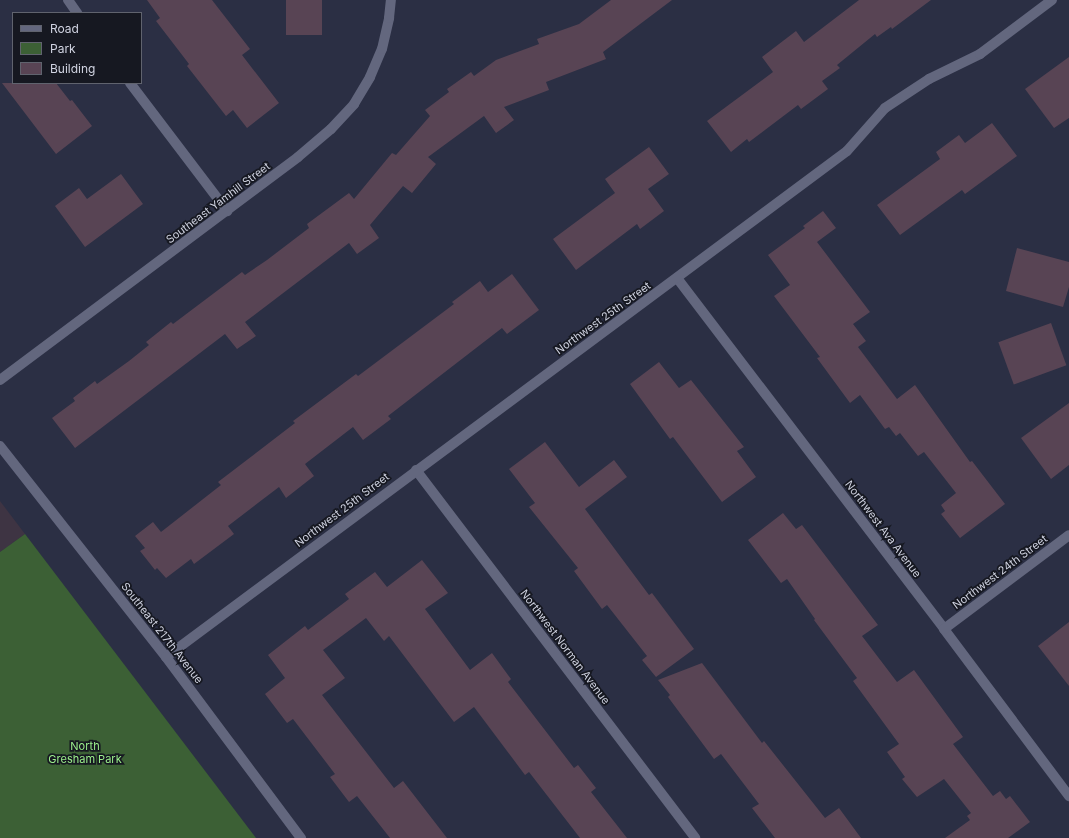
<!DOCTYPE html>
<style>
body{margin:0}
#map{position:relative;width:1069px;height:838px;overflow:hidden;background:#2b2f44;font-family:Inter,sans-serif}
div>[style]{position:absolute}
.education>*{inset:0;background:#3e3443}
.green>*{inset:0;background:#3c6035}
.building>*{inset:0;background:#584454;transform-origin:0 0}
.street>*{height:10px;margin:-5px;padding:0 5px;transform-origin:5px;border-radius:5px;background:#63677e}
.secondary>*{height:10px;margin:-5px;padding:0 5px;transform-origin:5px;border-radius:5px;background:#63677e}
span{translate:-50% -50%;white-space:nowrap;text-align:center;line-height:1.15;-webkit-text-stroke:3.5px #161821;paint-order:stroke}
.street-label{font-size:11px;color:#d0d3e1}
.park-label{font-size:11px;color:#9cef8c}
.legend{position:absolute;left:12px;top:12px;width:130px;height:72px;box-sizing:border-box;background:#161821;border:1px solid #60636e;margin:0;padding:5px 7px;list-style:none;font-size:12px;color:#d0d3e1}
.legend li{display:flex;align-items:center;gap:8px;height:20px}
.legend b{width:20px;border:1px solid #60636e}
</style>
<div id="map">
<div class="education">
<i style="clip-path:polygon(0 501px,25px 534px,0 552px)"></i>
</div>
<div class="green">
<i style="clip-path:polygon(25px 534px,256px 838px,0 838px,0 552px)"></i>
</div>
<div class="building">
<i style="clip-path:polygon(147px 0,212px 0,250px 49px,242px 55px,279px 103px,247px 128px,233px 110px,226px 116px,187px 66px,189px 64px,156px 21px,160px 18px)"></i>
<i style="left:286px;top:0;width:36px;height:35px"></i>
<i style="clip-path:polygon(611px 0,672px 0,603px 52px,606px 59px,546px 82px,549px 90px,504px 107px,514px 120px,496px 133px,484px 116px,428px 157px,436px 164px,412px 193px,403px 186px,370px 225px,379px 238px,357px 254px,349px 243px,245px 322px,256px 336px,237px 349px,225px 334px,75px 448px,52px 418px,75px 401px,73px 398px,95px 381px,97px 384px,129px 361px,149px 345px,146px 342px,171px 322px,173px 324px,242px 272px,245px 275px,267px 260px,309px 228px,307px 224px,349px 193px,354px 199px,392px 153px,396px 155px,430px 116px,425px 110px,449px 92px,447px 89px,471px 72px,474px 76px,496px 60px,539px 44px,537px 39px,579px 24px)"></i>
<i style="clip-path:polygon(859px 0,931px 0,892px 29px,891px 27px,877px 37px,875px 34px,837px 65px,840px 68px,822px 81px,828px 89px,801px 109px,798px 105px,749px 142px,747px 139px,731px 152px,707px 121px,773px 72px,762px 57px,796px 31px,804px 42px)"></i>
<i style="clip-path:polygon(1069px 57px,1069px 118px,1054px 128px,1025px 89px)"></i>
<i style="clip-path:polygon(2px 83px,56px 83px,70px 101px,72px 100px,92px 126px,56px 154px)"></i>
<i style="clip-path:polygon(992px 123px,1017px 156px,965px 194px,962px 190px,900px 235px,877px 205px,940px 159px,936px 152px,959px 135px,965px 143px)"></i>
<i style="clip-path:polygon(649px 147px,669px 174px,648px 189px,664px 211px,640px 229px,637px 224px,576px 270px,553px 239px,615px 193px,605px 179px)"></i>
<i style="clip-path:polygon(121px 174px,143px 204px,85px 247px,55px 206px,79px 188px,87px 199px)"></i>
<i style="clip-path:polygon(823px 211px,836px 228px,817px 242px,870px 312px,853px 324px,866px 341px,858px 347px,897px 399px,915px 385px,970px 462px,972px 461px,1005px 504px,960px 538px,941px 514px,945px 511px,941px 505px,956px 493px,924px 452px,918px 456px,900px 433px,896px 436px,889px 427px,885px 429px,860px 395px,850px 403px,817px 358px,820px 357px,774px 296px,790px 285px,768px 255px,805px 228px,803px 226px)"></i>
<i style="clip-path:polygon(1017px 248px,1069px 262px,1069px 287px,1063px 307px,1006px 291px)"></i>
<i style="clip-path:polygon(512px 274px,539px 310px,507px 334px,502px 328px,388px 416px,391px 419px,363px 440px,353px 427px,305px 464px,314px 476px,286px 498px,279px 487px,228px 526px,234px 534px,194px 564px,191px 559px,166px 578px,157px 568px,155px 570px,140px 551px,145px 548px,135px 536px,153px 522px,161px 532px,221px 485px,218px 482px,295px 423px,293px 421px,356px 374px,358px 376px,454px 304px,452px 302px,480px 281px,488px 292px)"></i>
<i style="left:1051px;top:323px;width:45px;height:56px;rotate:70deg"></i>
<i style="clip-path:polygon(659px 362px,679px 388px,691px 380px,744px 447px,737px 451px,756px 477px,722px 502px,673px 437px,670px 439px,630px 384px)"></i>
<i style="clip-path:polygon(1069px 403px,1069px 465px,1051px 479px,1021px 438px)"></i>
<i style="clip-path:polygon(545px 442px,579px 487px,614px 460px,627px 477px,585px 509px,649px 595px,652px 593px,694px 649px,656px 677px,642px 660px,647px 656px,607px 605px,602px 609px,574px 571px,578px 568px,529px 507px,535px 503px,509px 469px)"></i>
<i style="clip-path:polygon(783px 513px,796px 529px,802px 525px,878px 625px,862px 636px,897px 682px,914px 670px,963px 737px,953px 744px,993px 796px,1000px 791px,1006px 799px,1010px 796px,1030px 822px,1008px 838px,945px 838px,970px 820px,967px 816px,971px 813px,944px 779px,917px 797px,902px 779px,905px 777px,887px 752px,899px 744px,853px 681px,857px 678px,814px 620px,815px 619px,787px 579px,781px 583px,748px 540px)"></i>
<i style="clip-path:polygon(422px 560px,448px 593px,425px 609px,470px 670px,492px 653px,511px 679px,508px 682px,574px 768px,578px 765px,596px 788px,591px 792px,627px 838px,580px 838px,529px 772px,525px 775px,474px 707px,454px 722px,389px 636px,384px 641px,366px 618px,323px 650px,345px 678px,322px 695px,394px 788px,403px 781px,447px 838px,390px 838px,357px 796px,349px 802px,330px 777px,335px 774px,293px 719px,287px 723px,265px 694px,285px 678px,268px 655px,305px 626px,308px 630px,349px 599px,345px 594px,375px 572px,387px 587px)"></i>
<i style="clip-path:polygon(1069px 622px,1069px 686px,1038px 646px)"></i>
<i style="clip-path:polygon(702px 663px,762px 743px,764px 741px,825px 818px,839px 808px,861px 838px,775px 838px,752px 808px,759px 804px,721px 754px,714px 759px,668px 697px,670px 695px,658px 680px)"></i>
</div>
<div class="street">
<i style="left:68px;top:0;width:16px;rotate:55deg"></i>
<i style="left:130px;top:83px;width:161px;rotate:52.8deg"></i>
<i style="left:677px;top:278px;width:441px;rotate:52.7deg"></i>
<i style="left:944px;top:629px;width:209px;rotate:53.2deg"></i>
<i style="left:0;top:380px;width:372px;rotate:-36.8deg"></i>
<i style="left:298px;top:157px;width:43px;rotate:-40.3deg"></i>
<i style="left:331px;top:129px;width:34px;rotate:-47deg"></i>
<i style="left:354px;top:104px;width:31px;rotate:-59deg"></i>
<i style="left:370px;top:77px;width:30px;rotate:-67deg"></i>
<i style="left:382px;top:49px;width:32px;rotate:-77deg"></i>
<i style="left:389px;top:18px;width:18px;rotate:-84deg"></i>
<i style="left:416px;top:470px;width:462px;rotate:52.8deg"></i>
<i style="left:944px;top:629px;width:156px;rotate:-36.9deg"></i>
<i style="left:166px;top:657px;width:848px;rotate:-36.61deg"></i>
<i style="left:847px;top:151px;width:57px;rotate:-48.5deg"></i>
<i style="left:885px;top:108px;width:53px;rotate:-33.4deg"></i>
<i style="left:929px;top:79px;width:57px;rotate:-26.1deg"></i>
<i style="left:980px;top:54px;width:90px;rotate:-36.9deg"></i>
</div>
<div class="secondary">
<i style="left:0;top:446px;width:268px;rotate:51.8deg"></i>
<i style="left:166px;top:657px;width:226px;rotate:53.3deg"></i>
</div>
<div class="street-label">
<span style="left:218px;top:203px;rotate:-37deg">Southeast Yamhill Street</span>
<span style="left:603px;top:318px;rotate:-36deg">Northwest 25th Street</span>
<span style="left:342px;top:510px;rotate:-37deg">Northwest 25th Street</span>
<span style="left:883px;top:529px;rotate:53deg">Northwest Ava Avenue</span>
<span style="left:1000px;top:572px;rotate:-37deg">Northwest 24th Street</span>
<span style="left:162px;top:633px;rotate:52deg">Southeast 217th Avenue</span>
<span style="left:565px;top:647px;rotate:53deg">Northwest Norman Avenue</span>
</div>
<div class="park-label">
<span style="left:85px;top:753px">North<br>Gresham Park</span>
</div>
<ul class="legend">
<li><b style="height:5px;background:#63677e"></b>Road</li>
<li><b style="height:11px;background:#3c6035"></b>Park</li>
<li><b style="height:11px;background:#584454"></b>Building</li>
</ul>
</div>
